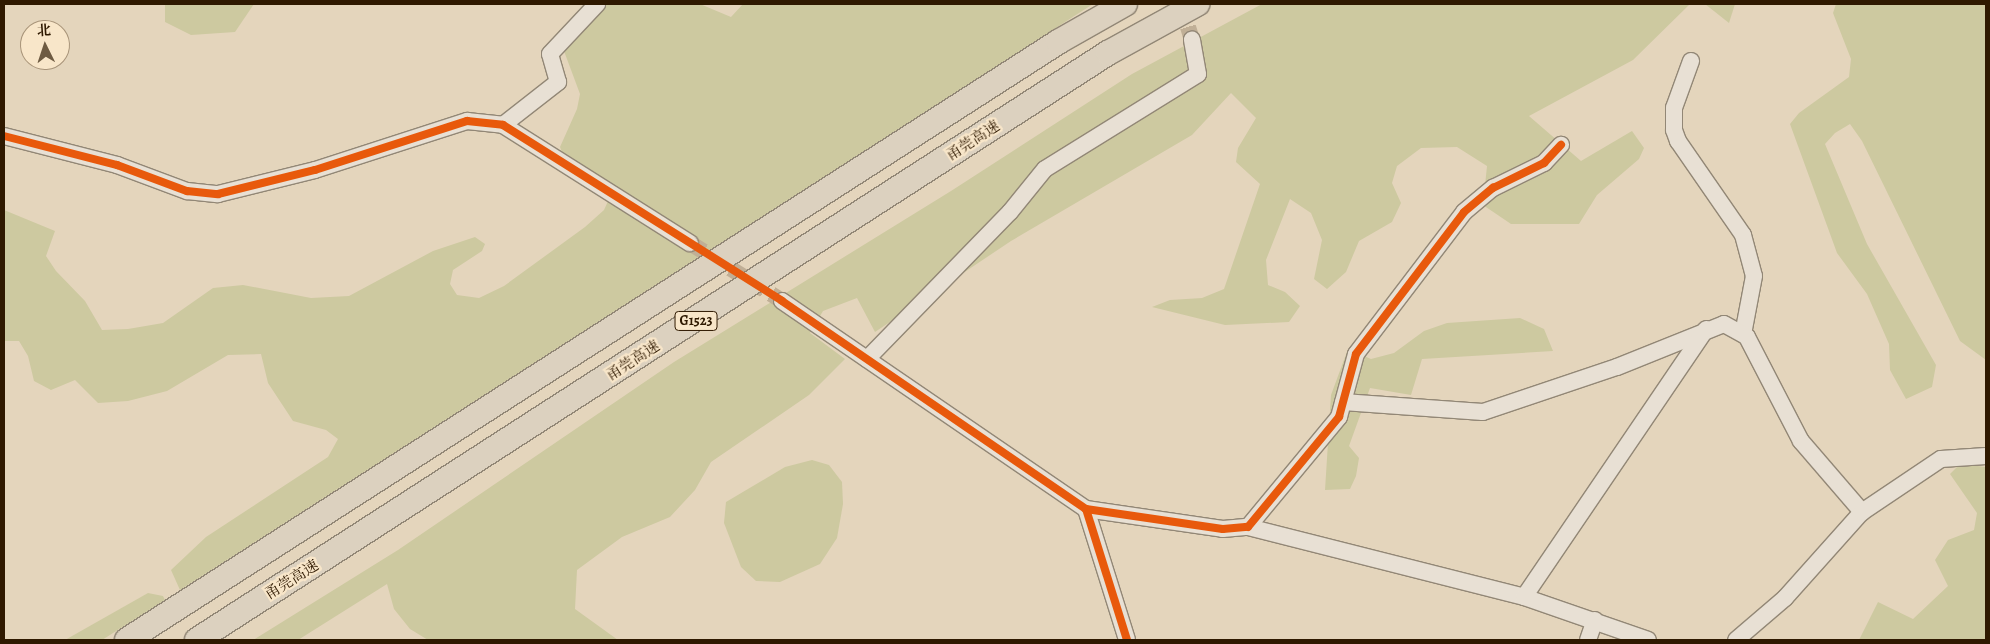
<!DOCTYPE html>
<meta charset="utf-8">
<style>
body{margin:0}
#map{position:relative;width:1990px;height:644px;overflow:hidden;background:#e4d5bc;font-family:Alegreya,"Noto Serif SC",serif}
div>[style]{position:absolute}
.green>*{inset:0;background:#cdc9a0}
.minor-tunnel>*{height:16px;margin-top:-8px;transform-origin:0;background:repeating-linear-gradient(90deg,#c0af96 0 16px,transparent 0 24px)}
.roads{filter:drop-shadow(1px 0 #928776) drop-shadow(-1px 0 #928776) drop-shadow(0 1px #928776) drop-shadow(0 -1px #928776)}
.minor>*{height:16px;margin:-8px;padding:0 8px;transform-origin:8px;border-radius:8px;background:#e8e0d4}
.highway>*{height:24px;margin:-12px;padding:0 12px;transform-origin:12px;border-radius:12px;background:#dcd1bf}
.cycleway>*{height:8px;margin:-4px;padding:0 4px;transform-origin:4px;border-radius:4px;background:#e8590c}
span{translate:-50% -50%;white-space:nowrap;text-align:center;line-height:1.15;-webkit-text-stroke:4.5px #f8e6c9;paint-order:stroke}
.shield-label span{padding:1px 4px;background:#f8e6c9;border:1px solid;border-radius:4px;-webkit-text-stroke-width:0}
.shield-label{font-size:14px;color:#2f1900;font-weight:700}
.street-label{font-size:15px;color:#2f1900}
.frame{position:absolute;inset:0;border:5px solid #2f1900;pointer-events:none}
.north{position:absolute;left:20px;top:20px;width:50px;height:50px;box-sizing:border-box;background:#f8e6c9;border:1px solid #a89479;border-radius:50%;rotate:356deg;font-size:14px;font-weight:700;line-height:20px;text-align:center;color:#2f1900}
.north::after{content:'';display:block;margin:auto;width:18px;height:22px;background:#6e5b42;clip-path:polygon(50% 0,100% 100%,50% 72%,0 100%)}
</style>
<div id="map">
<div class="green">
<i style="clip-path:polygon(165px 4px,254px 4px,235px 32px,191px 35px,165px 22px)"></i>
<i style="clip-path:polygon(596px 4px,700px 4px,731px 17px,743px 4px,1093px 4px,180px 590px,171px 570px,206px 537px,328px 457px,338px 439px,326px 430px,293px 421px,268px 383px,261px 354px,228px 355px,167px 391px,128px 401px,98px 403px,75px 380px,51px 390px,34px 381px,28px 356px,19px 341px,4px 341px,4px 210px,55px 231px,46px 256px,56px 271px,85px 301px,102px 330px,128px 329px,163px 323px,213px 288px,243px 285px,311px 298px,349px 296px,433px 251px,475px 237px,485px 244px,482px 251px,453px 270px,450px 284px,457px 295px,479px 298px,504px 286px,585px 227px,604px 210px,609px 199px,605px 180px,564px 157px,560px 147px,577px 109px,580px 94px,561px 43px)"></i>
<i style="clip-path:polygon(1262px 4px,1690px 4px,1633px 60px,1529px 116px,1581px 161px,1632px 131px,1644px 148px,1639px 159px,1597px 195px,1579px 224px,1511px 224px,1483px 205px,1487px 166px,1457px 147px,1421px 148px,1397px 166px,1392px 183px,1401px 203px,1392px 222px,1359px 241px,1346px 272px,1327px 289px,1314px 279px,1322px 240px,1311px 213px,1290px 199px,1266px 260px,1268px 285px,1285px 292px,1300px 306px,1289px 322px,1225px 325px,1152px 307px,1170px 300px,1202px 298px,1224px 289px,1260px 184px,1236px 162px,1238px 148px,1256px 118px,1231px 93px,1192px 135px,1011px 241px,875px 332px,857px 298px,823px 311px,810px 333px,845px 359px,809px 395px,711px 462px,695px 490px,670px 517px,622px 537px,577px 570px,575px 609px,618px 640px,428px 640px,410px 629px,394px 609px,387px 584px,298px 640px,253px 640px,398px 550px,674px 362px,951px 191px,1132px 74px)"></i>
<i style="clip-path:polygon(1705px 4px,1735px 4px,1729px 23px)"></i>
<i style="clip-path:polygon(1836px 4px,1986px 4px,1986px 360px,1960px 341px,1862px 141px,1850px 124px,1835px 133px,1825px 144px,1867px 244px,1936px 365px,1932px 387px,1906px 399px,1890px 370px,1889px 344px,1867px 294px,1837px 253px,1790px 124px,1799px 113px,1849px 77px,1851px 59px,1833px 13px)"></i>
<i style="clip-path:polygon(1520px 318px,1544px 329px,1553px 351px,1422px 359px,1411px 395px,1370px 388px,1349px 446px,1359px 458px,1356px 476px,1350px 489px,1325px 490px,1331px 395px,1348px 349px,1371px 359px,1394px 353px,1424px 331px,1447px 323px)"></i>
<i style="clip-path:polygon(812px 460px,829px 465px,842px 482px,843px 504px,837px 538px,820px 564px,780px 582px,756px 581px,741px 567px,724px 523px,726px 502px,785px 467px)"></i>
<i style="clip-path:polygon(1960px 464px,1986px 467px,1986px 640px,1859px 640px,1878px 602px,1913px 619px,1948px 586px,1935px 560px,1948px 540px,1974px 530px,1977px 513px,1950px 474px)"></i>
<i style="clip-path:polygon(148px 593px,163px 596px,165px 600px,102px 640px,65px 640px)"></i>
</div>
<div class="minor-tunnel">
<i style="left:1181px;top:4px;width:38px;rotate:73deg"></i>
<i style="left:690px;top:243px;width:109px;rotate:32.2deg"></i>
</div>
<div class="roads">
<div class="minor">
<i style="left:1691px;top:61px;width:50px;rotate:109.9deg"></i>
<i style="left:1674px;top:108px;width:22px;rotate:90deg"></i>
<i style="left:1674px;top:130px;width:12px;rotate:70deg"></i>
<i style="left:1678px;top:141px;width:114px;rotate:55.3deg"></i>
<i style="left:1743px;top:235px;width:42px;rotate:75deg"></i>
<i style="left:1754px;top:276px;width:59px;rotate:100.7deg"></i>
<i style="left:503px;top:125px;width:70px;rotate:-38deg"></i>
<i style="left:558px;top:82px;width:29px;rotate:-106deg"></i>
<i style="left:550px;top:54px;width:69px;rotate:-46.8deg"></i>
<i style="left:4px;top:136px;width:117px;rotate:14.4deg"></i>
<i style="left:117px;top:165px;width:75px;rotate:20.4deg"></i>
<i style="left:187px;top:191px;width:31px;rotate:6deg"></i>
<i style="left:218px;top:194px;width:100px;rotate:-13.9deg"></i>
<i style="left:315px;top:170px;width:160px;rotate:-17.9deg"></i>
<i style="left:467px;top:121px;width:36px;rotate:6deg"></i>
<i style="left:503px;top:125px;width:221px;rotate:32.3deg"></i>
<i style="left:782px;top:301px;width:368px;rotate:34.4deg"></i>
<i style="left:1086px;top:509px;width:137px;rotate:72.6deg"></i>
<i style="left:867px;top:359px;width:205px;rotate:-45.8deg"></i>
<i style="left:1010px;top:212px;width:55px;rotate:-50.9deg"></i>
<i style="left:1045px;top:169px;width:180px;rotate:-31.8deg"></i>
<i style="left:1198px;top:74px;width:35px;rotate:-100deg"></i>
<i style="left:1343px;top:402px;width:140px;rotate:4.1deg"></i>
<i style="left:1483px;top:412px;width:141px;rotate:-18.6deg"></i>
<i style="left:1617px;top:367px;width:115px;rotate:-21.9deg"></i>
<i style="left:1724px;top:324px;width:26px;rotate:29deg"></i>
<i style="left:1747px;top:337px;width:117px;rotate:62.6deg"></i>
<i style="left:1801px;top:441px;width:94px;rotate:49.3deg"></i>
<i style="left:1086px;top:509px;width:138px;rotate:8.3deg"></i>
<i style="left:1223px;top:529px;width:25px;rotate:-5deg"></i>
<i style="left:1248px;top:527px;width:143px;rotate:-50.4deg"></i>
<i style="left:1339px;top:417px;width:65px;rotate:-74.9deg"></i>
<i style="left:1356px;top:354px;width:178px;rotate:-52.7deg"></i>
<i style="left:1464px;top:212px;width:38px;rotate:-40deg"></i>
<i style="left:1493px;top:188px;width:57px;rotate:-26.1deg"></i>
<i style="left:1544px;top:163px;width:25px;rotate:-47deg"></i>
<i style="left:1248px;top:527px;width:285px;rotate:14.2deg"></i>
<i style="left:1524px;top:597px;width:131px;rotate:19.1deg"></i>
<i style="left:1524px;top:597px;width:324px;rotate:-55.8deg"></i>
<i style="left:1588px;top:640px;width:21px;rotate:-71deg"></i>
<i style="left:1736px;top:640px;width:65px;rotate:-40.6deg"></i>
<i style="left:1785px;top:598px;width:115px;rotate:-48.2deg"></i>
<i style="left:1862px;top:512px;width:95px;rotate:-33.9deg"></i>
<i style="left:1941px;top:459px;width:45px;rotate:-3.8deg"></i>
</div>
<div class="highway">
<i style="left:127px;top:640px;width:1107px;rotate:-32.71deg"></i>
<i style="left:1058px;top:42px;width:77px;rotate:-29.6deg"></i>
<i style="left:197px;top:640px;width:1084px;rotate:-32.8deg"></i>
<i style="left:1108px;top:53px;width:102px;rotate:-28.8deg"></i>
</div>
</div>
<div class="cycleway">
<i style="left:4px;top:136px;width:117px;rotate:14.4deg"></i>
<i style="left:117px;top:165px;width:75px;rotate:20.4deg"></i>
<i style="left:187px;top:191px;width:31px;rotate:6deg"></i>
<i style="left:218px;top:194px;width:100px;rotate:-13.9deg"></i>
<i style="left:315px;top:170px;width:160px;rotate:-17.9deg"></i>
<i style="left:467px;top:121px;width:36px;rotate:6deg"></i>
<i style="left:503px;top:125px;width:330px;rotate:32.2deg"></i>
<i style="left:782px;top:301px;width:368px;rotate:34.4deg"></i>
<i style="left:1086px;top:509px;width:137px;rotate:72.6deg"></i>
<i style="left:1086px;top:509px;width:138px;rotate:8.3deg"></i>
<i style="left:1223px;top:529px;width:25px;rotate:-5deg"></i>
<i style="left:1248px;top:527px;width:143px;rotate:-50.4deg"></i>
<i style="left:1339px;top:417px;width:65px;rotate:-74.9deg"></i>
<i style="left:1356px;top:354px;width:178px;rotate:-52.7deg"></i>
<i style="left:1464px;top:212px;width:38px;rotate:-40deg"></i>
<i style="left:1493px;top:188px;width:57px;rotate:-26.1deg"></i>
<i style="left:1544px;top:163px;width:25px;rotate:-47deg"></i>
</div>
<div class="shield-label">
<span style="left:696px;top:321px">G1523</span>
</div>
<div class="street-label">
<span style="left:973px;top:141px;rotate:-33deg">甬莞高速</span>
<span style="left:633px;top:361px;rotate:-33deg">甬莞高速</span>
<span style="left:292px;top:580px;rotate:-32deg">甬莞高速</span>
</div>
<div class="frame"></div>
<div class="north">北</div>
</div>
